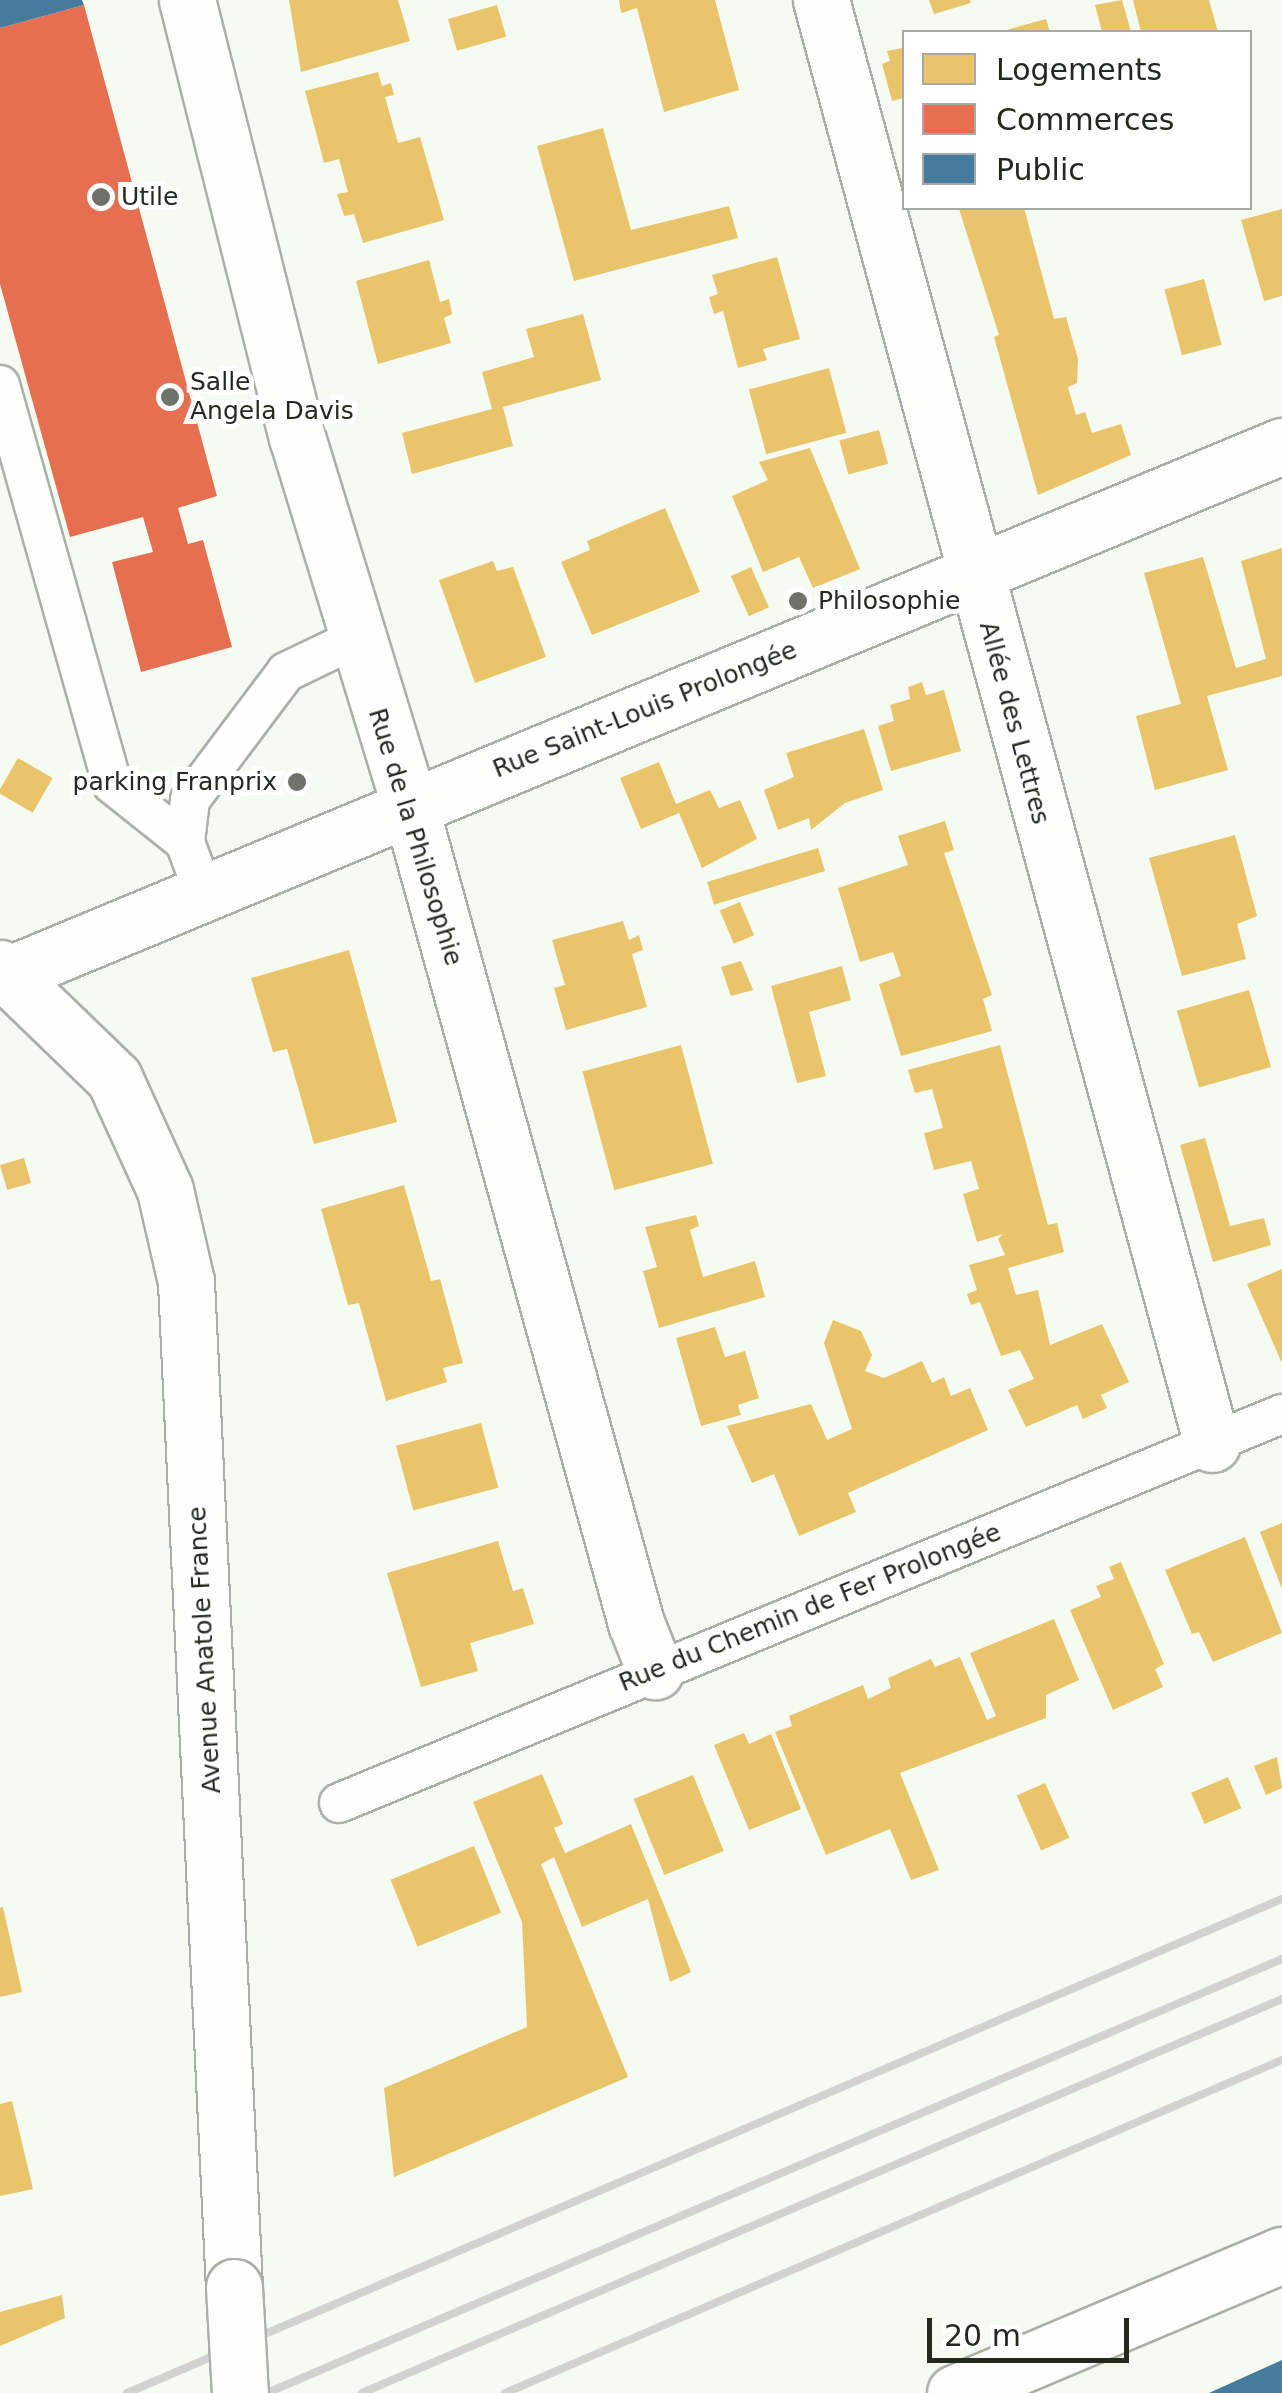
<!DOCTYPE html>
<meta charset="utf-8">
<style>
body{margin:0}
#map{position:relative;width:1282px;height:2393px;overflow:hidden;background:#f6fbf1;font-family:"DejaVu Sans",sans-serif}
div>[style]{position:absolute}
.homes>*{inset:0;background:#e9c46a;transform-origin:0 0}
.shops>*{inset:0;background:#e76f51}
.public>*{inset:0;background:#457b9d}
.roads{filter:drop-shadow(2px 0 #abb0a6) drop-shadow(-2px 0 #abb0a6) drop-shadow(0 2px #abb0a6) drop-shadow(0 -2px #abb0a6)}
.service>*{height:38px;margin:-19px;padding:0 19px;transform-origin:19px;border-radius:19px;background:#fefefd}
.minor>*{height:55px;margin:-27.5px;padding:0 27.5px;transform-origin:27.5px;border-radius:27.5px;background:#fefefd}
.tertiary>*{height:55px;margin:-27.5px;padding:0 27.5px;transform-origin:27.5px;border-radius:27.5px;background:#fefefd}
.rail>*{height:8px;margin:-4px;padding:0 4px;transform-origin:4px;border-radius:4px;background:#d2d3d1}
.bridges{filter:drop-shadow(2px 0 #abb0a6) drop-shadow(-2px 0 #abb0a6) drop-shadow(0 2px #abb0a6) drop-shadow(0 -2px #abb0a6)}
.tertiary-bridge>*{height:55px;margin:-27.5px;padding:0 27.5px;transform-origin:27.5px;border-radius:27.5px;background:#fefefd}
.dots>*{width:28px;height:28px;translate:-50% -50%;box-sizing:border-box;border:5px solid #fff;border-radius:50%}
span{translate:-50% -50%;white-space:nowrap;text-align:center;line-height:1.15;-webkit-text-stroke:10px #fff;paint-order:stroke}
.poi-label{font-size:25px;color:#24291e}
.left{translate:0 -50%;text-align:left}
.right{translate:-100% -50%;text-align:right}
.street-label{font-size:25px;color:#24291e}
.legend{position:absolute;left:902px;top:30px;width:350px;height:180px;box-sizing:border-box;background:#fff;border:2px solid #a7a9a5;margin:0;padding:12px 18px;list-style:none;font-size:30px;color:#24291e}
.legend li{display:flex;align-items:center;gap:20px;height:50px}
.legend b{width:50px;border:2px solid #a7a9a5}
.scale{position:absolute;left:927px;top:2318px;width:202px;height:45px;box-sizing:border-box;border:5px solid #24291e;border-top:0;padding-left:12px;font-size:30px;line-height:35px;white-space:nowrap;color:#24291e;-webkit-text-stroke:8px #fff;paint-order:stroke}
</style>
<div id="map">
<div class="homes">
<i style="clip-path:polygon(289px 0,398px 0,410px 41px,301px 72px)"></i>
<i style="clip-path:polygon(619px 0,715px 0,739px 90px,664px 112px,637px 8px,621px 13px)"></i>
<i style="clip-path:polygon(929px 0,970px 0,971px 3px,934px 14px)"></i>
<i style="clip-path:polygon(1122px 0,1131px 32px,1102px 32px,1095px 5px)"></i>
<i style="clip-path:polygon(1133px 0,1209px 0,1218px 32px,1141px 32px)"></i>
<i style="left:497px;top:5px;width:33px;height:51px;rotate:74deg"></i>
<i style="clip-path:polygon(1046px 19px,1050px 32px,1003px 32px,1003px 31px)"></i>
<i style="clip-path:polygon(902px 48px,904px 98px,892px 101px,882px 64px,890px 61px,887px 51px)"></i>
<i style="clip-path:polygon(378px 72px,382px 86px,391px 83px,394px 95px,385px 97px,398px 143px,420px 137px,444px 220px,363px 243px,354px 214px,344px 216px,337px 194px,348px 192px,339px 159px,324px 163px,305px 91px)"></i>
<i style="clip-path:polygon(603px 128px,631px 230px,729px 206px,738px 238px,574px 281px,537px 146px)"></i>
<i style="clip-path:polygon(1024px 208px,1054px 319px,1066px 317px,1078px 359px,1077px 383px,1068px 387px,1076px 415px,1085px 412px,1092px 433px,1121px 424px,1131px 455px,1038px 495px,994px 337px,999px 335px,959px 209px)"></i>
<i style="clip-path:polygon(1282px 209px,1282px 296px,1264px 301px,1241px 220px)"></i>
<i style="clip-path:polygon(777px 257px,800px 339px,763px 349px,767px 360px,738px 368px,723px 311px,714px 314px,709px 297px,718px 294px,712px 275px)"></i>
<i style="clip-path:polygon(429px 260px,440px 302px,449px 299px,452px 314px,444px 318px,451px 343px,378px 364px,356px 281px)"></i>
<i style="left:1204px;top:279px;width:68px;height:41px;rotate:75deg"></i>
<i style="clip-path:polygon(583px 314px,601px 380px,503px 407px,513px 446px,412px 474px,402px 433px,492px 409px,482px 372px,534px 357px,526px 329px)"></i>
<i style="left:829px;top:368px;width:67px;height:83px;rotate:75deg"></i>
<i style="left:879px;top:430px;width:35px;height:41px;rotate:75deg"></i>
<i style="clip-path:polygon(810px 448px,860px 569px,813px 588px,799px 557px,763px 572px,732px 496px,768px 480px,759px 462px)"></i>
<i style="clip-path:polygon(665px 508px,700px 592px,592px 635px,561px 562px,590px 550px,587px 541px)"></i>
<i style="clip-path:polygon(1282px 548px,1282px 676px,1207px 696px,1228px 770px,1155px 790px,1136px 716px,1181px 704px,1144px 573px,1203px 557px,1236px 668px,1266px 659px,1241px 561px)"></i>
<i style="clip-path:polygon(493px 561px,497px 571px,513px 567px,546px 657px,475px 683px,439px 580px)"></i>
<i style="left:751px;top:567px;width:44px;height:22px;rotate:66deg"></i>
<i style="clip-path:polygon(922px 682px,926px 695px,944px 690px,961px 751px,891px 771px,878px 726px,894px 721px,890px 705px,910px 699px,908px 687px)"></i>
<i style="clip-path:polygon(864px 729px,883px 790px,845px 803px,811px 830px,809px 818px,778px 830px,764px 790px,794px 777px,786px 753px)"></i>
<i style="left:18px;top:758px;width:40px;height:40px;rotate:30deg"></i>
<i style="clip-path:polygon(659px 762px,676px 804px,710px 790px,719px 808px,740px 800px,757px 839px,702px 868px,679px 813px,641px 829px,620px 778px)"></i>
<i style="clip-path:polygon(945px 821px,954px 850px,944px 853px,992px 995px,983px 999px,992px 1031px,901px 1056px,879px 984px,901px 976px,893px 952px,860px 962px,838px 888px,908px 865px,898px 836px)"></i>
<i style="clip-path:polygon(1235px 835px,1257px 916px,1237px 924px,1246px 959px,1182px 976px,1149px 858px)"></i>
<i style="left:818px;top:848px;width:24px;height:116px;rotate:73deg"></i>
<i style="left:740px;top:902px;width:36px;height:22px;rotate:67deg"></i>
<i style="clip-path:polygon(623px 921px,629px 940px,639px 935px,643px 950px,632px 954px,647px 1007px,566px 1030px,554px 988px,565px 985px,552px 940px)"></i>
<i style="clip-path:polygon(349px 950px,397px 1122px,314px 1144px,287px 1049px,273px 1052px,251px 978px)"></i>
<i style="clip-path:polygon(741px 961px,753px 990px,731px 996px,721px 967px)"></i>
<i style="clip-path:polygon(842px 966px,851px 1000px,809px 1012px,826px 1076px,797px 1083px,771px 986px)"></i>
<i style="left:1249px;top:990px;width:80px;height:75px;rotate:74deg"></i>
<i style="left:681px;top:1045px;width:123px;height:102px;rotate:75deg"></i>
<i style="clip-path:polygon(1000px 1045px,1048px 1225px,1057px 1223px,1064px 1252px,1008px 1268px,1016px 1295px,1038px 1290px,1050px 1345px,1102px 1324px,1129px 1382px,1101px 1395px,1107px 1408px,1083px 1419px,1077px 1405px,1026px 1427px,1008px 1390px,1034px 1379px,1020px 1350px,1001px 1356px,980px 1302px,971px 1305px,967px 1294px,977px 1290px,969px 1265px,1005px 1255px,998px 1239px,1003px 1234px,977px 1242px,963px 1194px,979px 1189px,971px 1161px,934px 1170px,924px 1133px,943px 1128px,932px 1089px,915px 1093px,908px 1070px)"></i>
<i style="clip-path:polygon(1205px 1138px,1230px 1226px,1264px 1218px,1271px 1245px,1213px 1262px,1180px 1145px)"></i>
<i style="left:24px;top:1158px;width:26px;height:25px;rotate:74deg"></i>
<i style="clip-path:polygon(404px 1185px,431px 1281px,440px 1279px,463px 1363px,443px 1368px,447px 1382px,386px 1401px,359px 1303px,348px 1305px,321px 1209px)"></i>
<i style="clip-path:polygon(696px 1215px,699px 1226px,690px 1230px,703px 1277px,755px 1261px,765px 1297px,659px 1328px,643px 1271px,657px 1267px,645px 1227px)"></i>
<i style="clip-path:polygon(1282px 1269px,1282px 1363px,1247px 1284px)"></i>
<i style="clip-path:polygon(833px 1320px,861px 1331px,872px 1355px,865px 1371px,884px 1378px,922px 1361px,932px 1383px,944px 1377px,951px 1396px,970px 1388px,988px 1430px,848px 1493px,856px 1512px,799px 1536px,774px 1474px,752px 1483px,727px 1426px,811px 1404px,827px 1440px,852px 1429px,824px 1343px)"></i>
<i style="clip-path:polygon(715px 1327px,725px 1357px,745px 1351px,759px 1398px,738px 1405px,741px 1415px,701px 1426px,676px 1338px)"></i>
<i style="left:481px;top:1423px;width:67px;height:88px;rotate:75deg"></i>
<i style="clip-path:polygon(1282px 1523px,1282px 1589px,1260px 1532px)"></i>
<i style="clip-path:polygon(1245px 1537px,1282px 1633px,1213px 1662px,1199px 1632px,1192px 1634px,1165px 1570px)"></i>
<i style="clip-path:polygon(498px 1541px,513px 1591px,523px 1588px,534px 1624px,470px 1643px,478px 1671px,421px 1687px,387px 1573px)"></i>
<i style="clip-path:polygon(1121px 1562px,1164px 1664px,1155px 1669px,1163px 1687px,1113px 1710px,1070px 1610px,1101px 1597px,1096px 1586px,1114px 1579px,1109px 1567px)"></i>
<i style="clip-path:polygon(1054px 1619px,1079px 1680px,1046px 1695px,1046px 1718px,900px 1773px,939px 1870px,911px 1880px,890px 1829px,826px 1855px,775px 1732px,792px 1726px,789px 1716px,863px 1685px,868px 1699px,891px 1688px,888px 1678px,931px 1659px,935px 1667px,960px 1657px,987px 1720px,996px 1716px,970px 1653px)"></i>
<i style="clip-path:polygon(744px 1733px,749px 1744px,771px 1734px,801px 1809px,749px 1830px,714px 1745px)"></i>
<i style="clip-path:polygon(1277px 1757px,1282px 1788px,1266px 1795px,1254px 1766px)"></i>
<i style="clip-path:polygon(542px 1774px,563px 1824px,554px 1828px,565px 1853px,631px 1824px,691px 1972px,670px 1982px,648px 1899px,582px 1927px,554px 1857px,541px 1864px,628px 2077px,394px 2177px,384px 2088px,527px 2027px,522px 1922px,473px 1802px)"></i>
<i style="left:693px;top:1775px;width:82px;height:64px;rotate:68deg"></i>
<i style="left:1228px;top:1777px;width:34px;height:40px;rotate:67deg"></i>
<i style="left:1045px;top:1783px;width:60px;height:31px;rotate:66deg"></i>
<i style="left:474px;top:1846px;width:72px;height:90px;rotate:68deg"></i>
<i style="clip-path:polygon(3px 1907px,22px 1992px,0 1997px,0 1908px)"></i>
<i style="clip-path:polygon(12px 2101px,33px 2189px,0 2196px,0 2104px)"></i>
<i style="clip-path:polygon(62px 2295px,65px 2318px,0 2346px,0 2312px)"></i>
</div>
<div class="shops">
<i style="clip-path:polygon(84px 5px,217px 496px,178px 508px,188px 544px,203px 540px,232px 647px,141px 672px,112px 562px,153px 552px,143px 517px,70px 537px,0 284px,0 28px)"></i>
</div>
<div class="public">
<i style="clip-path:polygon(0 0,82px 0,84px 5px,0 28px)"></i>
<i style="clip-path:polygon(1282px 2360px,1282px 2393px,1209px 2393px)"></i>
</div>
<div class="roads">
<div class="service">
<i style="left:0;top:385px;width:414px;rotate:74.3deg"></i>
<i style="left:112px;top:784px;width:93px;rotate:38.5deg"></i>
<i style="left:203px;top:891px;width:52px;rotate:-110.2deg"></i>
<i style="left:185px;top:842px;width:42px;rotate:-83.2deg"></i>
<i style="left:190px;top:800px;width:160px;rotate:-53.1deg"></i>
<i style="left:286px;top:672px;width:76px;rotate:-25.6deg"></i>
<i style="left:339px;top:1803px;width:1020px;rotate:-22.42deg"></i>
</div>
<div class="minor">
<i style="left:187px;top:0;width:451px;rotate:75.9deg"></i>
<i style="left:297px;top:437px;width:386px;rotate:73deg"></i>
<i style="left:410px;top:806px;width:848px;rotate:74.54deg"></i>
<i style="left:636px;top:1623px;width:52px;rotate:68.4deg"></i>
<i style="left:821px;top:0;width:1496px;rotate:74.85deg"></i>
<i style="left:0;top:978px;width:1388px;rotate:-22.54deg"></i>
<i style="left:955px;top:2393px;width:355px;rotate:-22.9deg"></i>
</div>
<div class="tertiary">
<i style="left:0;top:968px;width:158px;rotate:44deg"></i>
<i style="left:114px;top:1078px;width:123px;rotate:65.5deg"></i>
<i style="left:165px;top:1190px;width:94px;rotate:77.1deg"></i>
<i style="left:186px;top:1282px;width:1006px;rotate:87.27deg"></i>
</div>
</div>
<div class="rail">
<i style="left:127px;top:2393px;width:1256px;rotate:-23.16deg"></i>
<i style="left:267px;top:2393px;width:1104px;rotate:-23.15deg"></i>
<i style="left:362px;top:2393px;width:1001px;rotate:-23.18deg"></i>
<i style="left:505px;top:2393px;width:845px;rotate:-23.2deg"></i>
</div>
<div class="bridges">
<div class="tertiary-bridge">
<i style="left:234px;top:2287px;width:106px;rotate:86.8deg"></i>
</div>
</div>
<div class="dots">
<i style="left:101px;top:197px;background:#6e7268"></i>
<i style="left:170px;top:397px;background:#6e7268"></i>
<i style="left:798px;top:601px;background:#6e7268"></i>
<i style="left:297px;top:782px;background:#6e7268"></i>
</div>
<div class="poi-label">
<span class="left" style="left:121px;top:197px">Utile</span>
<span class="left" style="left:190px;top:397px">Salle<br>Angela Davis</span>
<span class="left" style="left:818px;top:601px">Philosophie</span>
<span class="right" style="left:277px;top:782px">parking Franprix</span>
</div>
<div class="street-label">
<span style="left:645px;top:710px;rotate:-22deg">Rue Saint-Louis Prolongée</span>
<span style="left:1014px;top:723px;rotate:75deg">Allée des Lettres</span>
<span style="left:415px;top:837px;rotate:73deg">Rue de la Philosophie</span>
<span style="left:810px;top:1608px;rotate:-22deg">Rue du Chemin de Fer Prolongée</span>
<span style="left:205px;top:1650px;rotate:-93deg">Avenue Anatole France</span>
</div>
<ul class="legend">
<li><b style="height:28px;background:#e9c46a"></b>Logements</li>
<li><b style="height:28px;background:#e76f51"></b>Commerces</li>
<li><b style="height:28px;background:#457b9d"></b>Public</li>
</ul>
<div class="scale">20 m</div>
</div>
